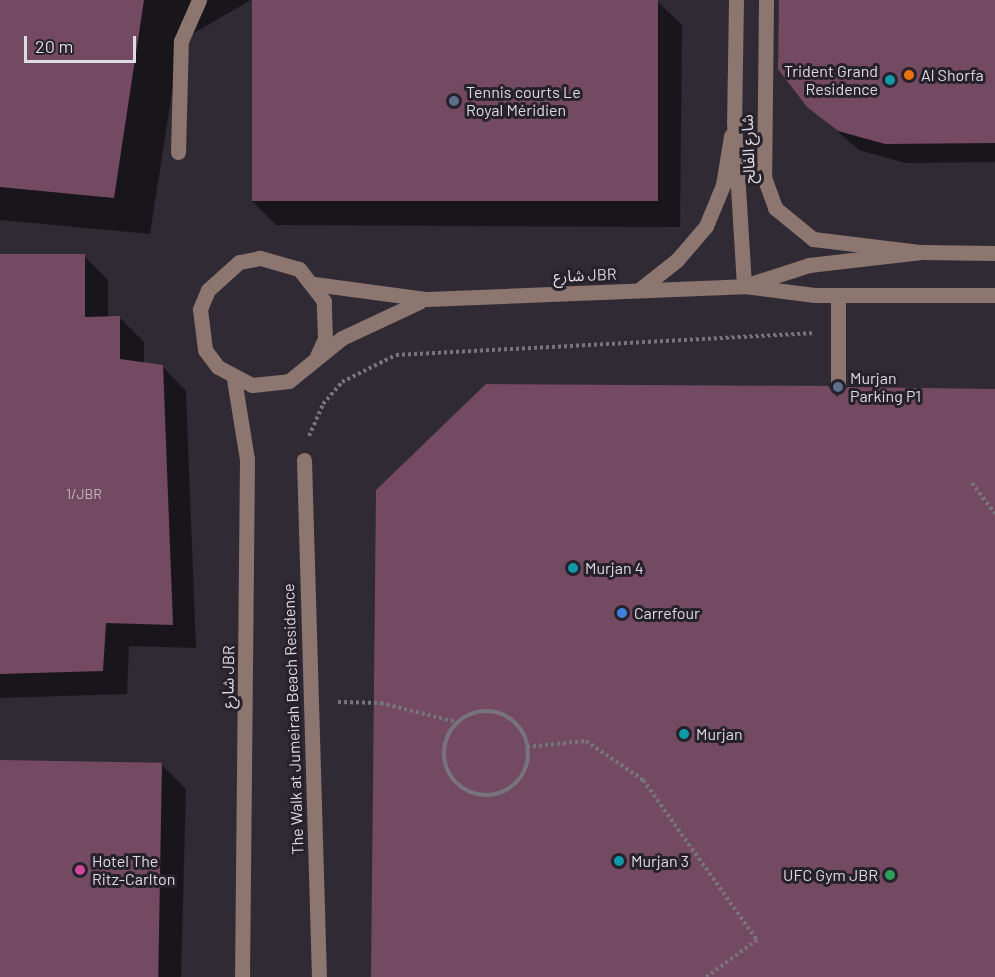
<!DOCTYPE html>
<meta charset="utf-8">
<style>
body{margin:0}
#map{position:relative;width:995px;height:977px;overflow:hidden;background:#302a34;font-family:Barlow,"Noto Sans Arabic",sans-serif}
div>[style]{position:absolute}
.shadow>*{inset:0;background:#0007}
.building>*{inset:0;background:#744a62;transform-origin:0 0}
.path>*{height:4px;margin-top:-2px;transform-origin:0;background:repeating-linear-gradient(90deg,#78747c 0 3px,transparent 0 6px)}
.path>.ring{margin:-2px;padding:0;box-sizing:content-box;background:none;border:4px solid #78747c;border-radius:50%}
.minor>*{height:15px;margin:-7.5px;padding:0 7.5px;transform-origin:7.5px;border-radius:7.5px;background:#8c766f}
.dots>*{width:16px;height:16px;translate:-50% -50%;box-sizing:border-box;border:3px solid #26212a;border-radius:50%}
span{translate:-50% -50%;white-space:nowrap;text-align:center;line-height:1.15;-webkit-text-stroke:6px #26212a;paint-order:stroke}
.number-label{font-size:14px;color:#c4b7c1}
.number-label span{-webkit-text-stroke-width:0}
.poi-label{font-size:16px;color:#dedbe1}
.right{translate:-100% -50%;text-align:right}
.left{translate:0 -50%;text-align:left}
.street-label{font-size:16px;color:#dedbe1}
.scale{position:absolute;left:24px;top:36px;width:112px;height:27px;box-sizing:border-box;border:3px solid #dedbe1;border-top:0;padding-left:8px;font-size:18px;line-height:21px;white-space:nowrap;color:#dedbe1;-webkit-text-stroke:4px #26212a;paint-order:stroke}
</style>
<div id="map">
<div class="shadow">
<i style="clip-path:polygon(0 0,251px 0,180px 41px,150px 234px,0 220px)"></i>
<i style="clip-path:polygon(253px 0,657px 1px,682px 25px,680px 227px,276px 225px,252px 201px)"></i>
<i style="clip-path:polygon(781px 0,995px 0,995px 162px,905px 163px,859px 150px,808px 106px)"></i>
<i style="clip-path:polygon(0 256px,84px 256px,108px 280px,108px 318px,120px 318px,144px 342px,144px 364px,162px 366px,186px 391px,196px 648px,129px 646px,127px 694px,0 698px)"></i>
<i style="clip-path:polygon(0 761px,162px 765px,186px 789px,181px 977px,0 977px)"></i>
</div>
<div class="building">
<i style="clip-path:polygon(0 0,144px 0,114px 198px,0 187px)"></i>
<i style="left:252px;top:0;width:406px;height:201px"></i>
<i style="clip-path:polygon(779px 0,995px 0,995px 143px,885px 144px,838px 131px,807px 107px,778px 69px)"></i>
<i style="clip-path:polygon(0 254px,85px 254px,85px 317px,120px 316px,120px 359px,163px 365px,173px 625px,106px 623px,103px 671px,0 674px)"></i>
<i style="clip-path:polygon(486px 384px,828px 386px,837px 397px,848px 387px,995px 389px,995px 977px,371px 977px,376px 490px)"></i>
<i style="left:0;top:760px;width:162px;height:217px;rotate:1deg"></i>
</div>
<div class="path">
<i style="left:309px;top:436px;width:35px;rotate:-66deg"></i>
<i style="left:323px;top:404px;width:29px;rotate:-49deg"></i>
<i style="left:342px;top:382px;width:60px;rotate:-26.6deg"></i>
<i style="left:396px;top:355px;width:417px;rotate:-3deg"></i>
<i style="left:972px;top:483px;width:38px;rotate:53deg"></i>
<i style="left:338px;top:702px;width:43px;rotate:1.3deg"></i>
<i style="left:381px;top:703px;width:77px;rotate:14.2deg"></i>
<i class="ring" style="left:444px;top:711px;width:80px;height:80px"></i>
<i style="left:527px;top:747px;width:59px;rotate:-5.8deg"></i>
<i style="left:586px;top:741px;width:69px;rotate:34.4deg"></i>
<i style="left:643px;top:780px;width:196px;rotate:54.5deg"></i>
<i style="left:757px;top:940px;width:63px;rotate:144deg"></i>
</div>
<div class="minor">
<i style="left:736px;top:0;width:122px;rotate:90.9deg"></i>
<i style="left:734px;top:122px;width:164px;rotate:86.5deg"></i>
<i style="left:766px;top:0;width:177px;rotate:90.6deg"></i>
<i style="left:764px;top:177px;width:33px;rotate:70deg"></i>
<i style="left:775px;top:208px;width:49px;rotate:39.2deg"></i>
<i style="left:813px;top:239px;width:109px;rotate:6.9deg"></i>
<i style="left:178px;top:152px;width:111px;rotate:-88.5deg"></i>
<i style="left:181px;top:41px;width:45px;rotate:-66.3deg"></i>
<i style="left:314px;top:284px;width:114px;rotate:7.6deg"></i>
<i style="left:427px;top:299px;width:317px;rotate:-2.3deg"></i>
<i style="left:744px;top:286px;width:71px;rotate:7.3deg"></i>
<i style="left:814px;top:295px;width:181px"></i>
<i style="left:744px;top:286px;width:68px;rotate:-17.9deg"></i>
<i style="left:809px;top:265px;width:113px;rotate:-6.6deg"></i>
<i style="left:921px;top:252px;width:74px;rotate:0.8deg"></i>
<i style="left:639px;top:290px;width:48px;rotate:-38.3deg"></i>
<i style="left:677px;top:260px;width:45px;rotate:-49.5deg"></i>
<i style="left:706px;top:226px;width:44px;rotate:-67.5deg"></i>
<i style="left:723px;top:185px;width:50px;rotate:-80.7deg"></i>
<i style="left:838px;top:295px;width:92px;rotate:90deg"></i>
<i style="left:317px;top:356px;width:19px;rotate:-65deg"></i>
<i style="left:325px;top:339px;width:38px;rotate:-92deg"></i>
<i style="left:324px;top:301px;width:41px;rotate:-128deg"></i>
<i style="left:299px;top:269px;width:41px;rotate:-164.2deg"></i>
<i style="left:260px;top:258px;width:21px;rotate:169deg"></i>
<i style="left:239px;top:262px;width:42px;rotate:137.9deg"></i>
<i style="left:208px;top:290px;width:21px;rotate:113deg"></i>
<i style="left:200px;top:309px;width:41px;rotate:83deg"></i>
<i style="left:205px;top:350px;width:21px;rotate:53deg"></i>
<i style="left:218px;top:367px;width:38px;rotate:28deg"></i>
<i style="left:252px;top:385px;width:37px;rotate:-6deg"></i>
<i style="left:289px;top:381px;width:68px;rotate:-39.1deg"></i>
<i style="left:342px;top:338px;width:85px;rotate:-25.1deg"></i>
<i style="left:234px;top:379px;width:81px;rotate:80.8deg"></i>
<i style="left:247px;top:459px;width:518px;rotate:90.55deg"></i>
<i style="left:304px;top:460px;width:517px;rotate:88.34deg"></i>
</div>
<div class="dots">
<i style="left:909px;top:75px;background:#e8710a"></i>
<i style="left:890px;top:80px;background:#0f9aa8"></i>
<i style="left:454px;top:101px;background:#5c6f8a"></i>
<i style="left:838px;top:387px;background:#5c6f8a"></i>
<i style="left:573px;top:568px;background:#0f9aa8"></i>
<i style="left:622px;top:613px;background:#3f7fe0"></i>
<i style="left:684px;top:734px;background:#0f9aa8"></i>
<i style="left:619px;top:861px;background:#0f9aa8"></i>
<i style="left:80px;top:870px;background:#d1479c"></i>
<i style="left:890px;top:875px;background:#2e9e5b"></i>
</div>
<div class="number-label">
<span style="left:84px;top:494px">1/JBR</span>
</div>
<div class="poi-label">
<span class="right" style="left:878px;top:80px">Trident Grand<br>Residence</span>
<span class="left" style="left:921px;top:75px">Al Shorfa</span>
<span class="left" style="left:466px;top:101px">Tennis courts Le<br>Royal Méridien</span>
<span class="left" style="left:850px;top:387px">Murjan<br>Parking P1</span>
<span class="left" style="left:585px;top:568px">Murjan 4</span>
<span class="left" style="left:634px;top:613px">Carrefour</span>
<span class="left" style="left:696px;top:734px">Murjan</span>
<span class="left" style="left:92px;top:870px">Hotel The<br>Ritz-Carlton</span>
<span class="left" style="left:631px;top:861px">Murjan 3</span>
<span class="right" style="left:878px;top:875px">UFC Gym JBR</span>
</div>
<div class="street-label">
<span style="left:748px;top:149px;rotate:-92deg">شارع الفالح</span>
<span style="left:585px;top:275px;rotate:-2deg">شارع JBR</span>
<span style="left:228px;top:677px;rotate:-89deg">شارع JBR</span>
<span style="left:293px;top:719px;rotate:-92deg">The Walk at Jumeirah Beach Residence</span>
</div>
<div class="scale">20 m</div>
</div>
